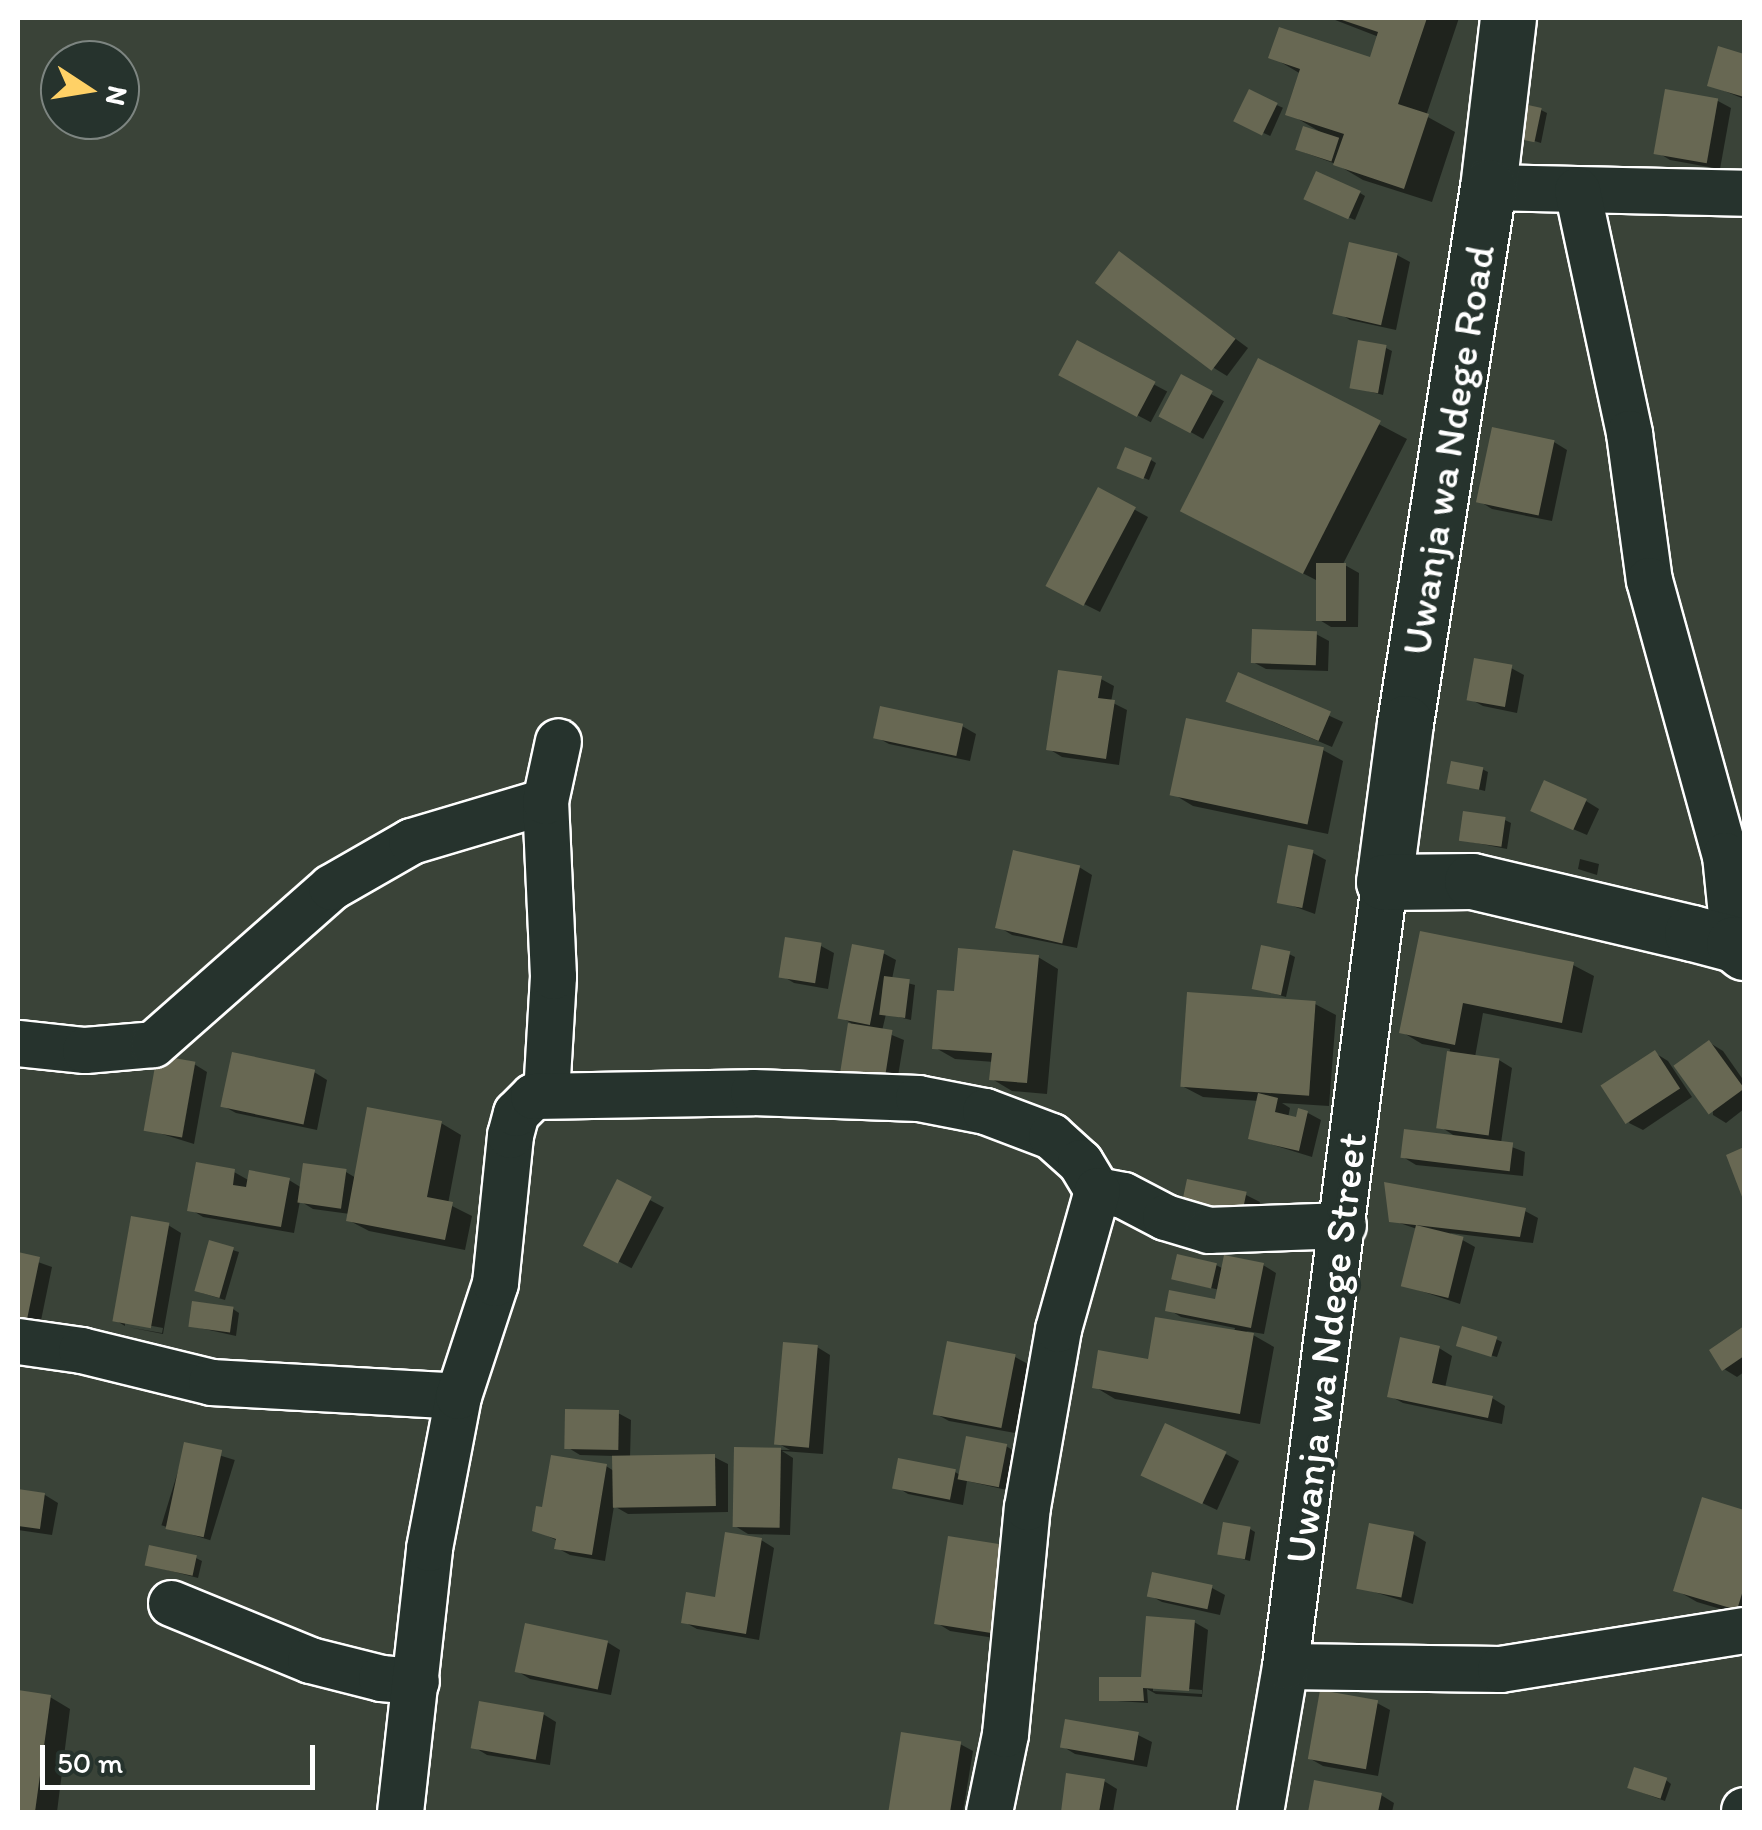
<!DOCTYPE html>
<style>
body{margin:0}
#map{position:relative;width:1762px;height:1830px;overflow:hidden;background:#3a4338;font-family:Itim,sans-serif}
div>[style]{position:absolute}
.shadow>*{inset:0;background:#0007;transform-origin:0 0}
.building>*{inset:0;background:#686853;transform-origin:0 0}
.roads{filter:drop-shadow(2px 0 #fff) drop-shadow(-2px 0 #fff) drop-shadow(0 2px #fff) drop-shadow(0 -2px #fff)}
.minor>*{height:45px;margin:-22.5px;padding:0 22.5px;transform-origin:22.5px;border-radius:22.5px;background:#26332d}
.major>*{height:55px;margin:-27.5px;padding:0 27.5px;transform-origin:27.5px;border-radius:27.5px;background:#26332d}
span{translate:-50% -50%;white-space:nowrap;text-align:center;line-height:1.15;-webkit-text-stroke:8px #26332d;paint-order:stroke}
.street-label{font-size:42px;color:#fff}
.frame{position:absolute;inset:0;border:20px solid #fff;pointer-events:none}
.north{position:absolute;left:40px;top:40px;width:100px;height:100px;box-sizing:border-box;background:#26332d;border:2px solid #7d8581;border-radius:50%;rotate:102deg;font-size:28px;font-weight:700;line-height:40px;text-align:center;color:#fff}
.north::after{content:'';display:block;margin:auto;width:35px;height:45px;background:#ffd166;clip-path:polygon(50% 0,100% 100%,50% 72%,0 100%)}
.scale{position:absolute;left:40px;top:1745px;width:275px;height:45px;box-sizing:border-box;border:5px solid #fff;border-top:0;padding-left:12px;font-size:30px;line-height:35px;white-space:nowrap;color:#fff;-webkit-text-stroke:8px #26332d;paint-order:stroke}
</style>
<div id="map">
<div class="shadow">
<i style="clip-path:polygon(1330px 18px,1459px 18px,1426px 116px,1455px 132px,1432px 202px,1363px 180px,1336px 164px,1303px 152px,1322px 133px,1288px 113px,1301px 74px,1272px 57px,1372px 61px,1379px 37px)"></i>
<i style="clip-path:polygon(1720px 49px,1744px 56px,1744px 99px,1710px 85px)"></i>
<i style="clip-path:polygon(1668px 92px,1718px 101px,1731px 108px,1720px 169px,1670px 160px,1657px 152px)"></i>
<i style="left:1250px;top:93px;width:36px;height:31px;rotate:24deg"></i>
<i style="clip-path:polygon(1541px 110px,1547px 113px,1541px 143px,1525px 138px)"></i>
<i style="clip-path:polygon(1360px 193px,1365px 196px,1355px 220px,1313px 202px)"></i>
<i style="clip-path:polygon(1397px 255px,1410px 262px,1396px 330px,1350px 320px,1337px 312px)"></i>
<i style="clip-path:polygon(1132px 262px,1248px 348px,1227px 376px,1214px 368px)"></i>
<i style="left:1078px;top:344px;width:101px;height:35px;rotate:28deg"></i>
<i style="clip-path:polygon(1386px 348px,1392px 351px,1383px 395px,1352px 387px)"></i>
<i style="clip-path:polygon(1259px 361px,1407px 439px,1343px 564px,1359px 573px,1358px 627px,1331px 627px,1318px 619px,1318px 581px,1210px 526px)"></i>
<i style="left:1182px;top:378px;width:48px;height:43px;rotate:29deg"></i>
<i style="clip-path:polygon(1554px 442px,1567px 450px,1552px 521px,1492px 509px,1479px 501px)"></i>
<i style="clip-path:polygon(1151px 460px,1156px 463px,1149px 480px,1125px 470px)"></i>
<i style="clip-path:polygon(1099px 490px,1148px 517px,1100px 612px,1064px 594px)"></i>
<i style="clip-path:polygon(1316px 634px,1329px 641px,1328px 671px,1266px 669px,1253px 662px)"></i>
<i style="clip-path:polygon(1511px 668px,1524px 675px,1517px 713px,1483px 706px,1470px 699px)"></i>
<i style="clip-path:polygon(1239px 675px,1343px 722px,1332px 747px,1241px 708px)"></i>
<i style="clip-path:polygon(1101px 679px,1114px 686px,1111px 702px,1127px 710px,1119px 765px,1062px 757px,1049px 749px)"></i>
<i style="clip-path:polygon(962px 726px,976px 734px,970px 761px,889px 744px,876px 737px)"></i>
<i style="clip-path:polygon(1323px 750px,1343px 761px,1328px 834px,1193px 806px,1173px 794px)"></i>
<i style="clip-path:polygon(1482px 769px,1488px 772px,1485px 791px,1450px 782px)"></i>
<i style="clip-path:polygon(1586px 801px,1599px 809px,1587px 835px,1547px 818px)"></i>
<i style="clip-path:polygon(1505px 820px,1511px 823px,1507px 849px,1461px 840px)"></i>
<i style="clip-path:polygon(1313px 853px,1326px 860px,1315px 914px,1279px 901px)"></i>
<i style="clip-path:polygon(1580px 859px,1599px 864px,1597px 875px,1578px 869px)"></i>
<i style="clip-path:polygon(1079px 867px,1092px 875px,1077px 948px,1012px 935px,999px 927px)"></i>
<i style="clip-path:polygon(1422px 934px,1573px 965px,1594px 976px,1582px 1033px,1483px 1013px,1475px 1057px,1499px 1060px,1512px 1068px,1501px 1143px,1525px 1152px,1523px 1176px,1416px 1165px,1403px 1157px,1458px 1138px,1439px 1126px,1450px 1049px,1422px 1044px,1402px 1032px)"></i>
<i style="clip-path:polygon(821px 946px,834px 953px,828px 989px,794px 983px,781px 975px)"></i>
<i style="clip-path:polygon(883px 953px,896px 960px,892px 979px,915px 985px,911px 1020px,886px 1014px,882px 1031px,904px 1040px,896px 1088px,842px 1074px,851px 1023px,840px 1017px)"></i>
<i style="clip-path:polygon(1289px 954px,1295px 957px,1286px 997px,1254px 988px)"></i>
<i style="clip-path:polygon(1038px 957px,1058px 969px,1047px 1094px,1012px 1091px,992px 1079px,994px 1062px,955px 1059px,934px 1047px,956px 994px)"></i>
<i style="clip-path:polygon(1315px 1004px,1336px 1015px,1329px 1106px,1282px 1103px,1290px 1108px,1288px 1118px,1298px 1120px,1308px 1113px,1321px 1120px,1312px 1157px,1251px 1138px,1259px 1101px,1203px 1097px,1182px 1086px)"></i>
<i style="clip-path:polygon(1710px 1043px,1723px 1051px,1744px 1081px,1744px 1109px,1726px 1123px,1713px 1115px)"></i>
<i style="clip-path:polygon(1655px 1053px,1668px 1061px,1692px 1097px,1643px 1130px,1629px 1123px)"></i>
<i style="clip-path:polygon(194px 1064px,207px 1072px,194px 1144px,146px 1129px)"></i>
<i style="clip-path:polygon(314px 1072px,327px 1080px,317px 1130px,236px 1113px,223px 1106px)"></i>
<i style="clip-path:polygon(441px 1123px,461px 1135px,448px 1204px,472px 1216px,465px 1250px,369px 1231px,348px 1220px,350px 1214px,313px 1209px,300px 1201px,294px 1233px,203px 1217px,190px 1209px,234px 1172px,250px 1181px,289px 1180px,302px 1188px,346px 1172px,356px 1178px)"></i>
<i style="left:618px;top:1183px;width:52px;height:69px;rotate:28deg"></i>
<i style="clip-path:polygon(1246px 1195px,1260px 1202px,1253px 1232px,1196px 1220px)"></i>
<i style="clip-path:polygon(1525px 1211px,1538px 1218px,1533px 1243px,1450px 1233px,1475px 1247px,1460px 1304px,1403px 1285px,1417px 1229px,1391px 1220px)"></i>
<i style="clip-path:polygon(168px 1225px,181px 1233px,163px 1334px,128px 1327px,162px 1333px,163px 1328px,125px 1321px,125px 1326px,115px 1320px)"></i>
<i style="clip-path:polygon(210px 1243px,239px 1252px,225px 1300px,202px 1293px)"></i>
<i style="clip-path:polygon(18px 1255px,52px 1267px,38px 1335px,18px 1330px)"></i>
<i style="clip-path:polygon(1216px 1265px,1224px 1269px,1263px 1265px,1276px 1273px,1264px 1334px,1246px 1331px,1274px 1347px,1260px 1424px,1115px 1399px,1095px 1387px,1234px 1332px,1235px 1328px,1181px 1317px,1168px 1309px,1217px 1302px,1220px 1290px,1180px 1281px)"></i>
<i style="clip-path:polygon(233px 1309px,239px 1313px,236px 1336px,191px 1326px)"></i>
<i style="clip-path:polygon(1744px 1329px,1744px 1372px,1737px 1377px,1724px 1369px,1712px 1350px)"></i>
<i style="clip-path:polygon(1496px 1339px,1502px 1342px,1497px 1357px,1464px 1348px)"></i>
<i style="clip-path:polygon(817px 1347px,830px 1355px,823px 1454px,782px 1451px,793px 1458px,790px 1535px,748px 1534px,735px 1526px,737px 1449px,790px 1450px,779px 1444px)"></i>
<i style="clip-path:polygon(1439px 1348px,1452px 1356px,1445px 1388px,1492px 1398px,1505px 1406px,1502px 1424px,1403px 1403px,1390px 1396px)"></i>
<i style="clip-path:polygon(1015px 1357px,1028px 1364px,1015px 1433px,949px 1421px,936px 1414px)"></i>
<i style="clip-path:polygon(618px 1413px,631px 1420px,630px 1458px,714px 1457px,728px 1464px,728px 1512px,628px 1514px,614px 1506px,605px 1561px,570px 1555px,557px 1548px,558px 1541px,535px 1530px,544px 1509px,606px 1466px,614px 1471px,614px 1456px,580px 1455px,567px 1447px)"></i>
<i style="left:186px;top:1445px;width:51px;height:84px;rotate:17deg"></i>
<i style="clip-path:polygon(1006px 1446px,1019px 1454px,1011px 1491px,967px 1481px,963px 1505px,908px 1494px,895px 1486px,955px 1472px,962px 1476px)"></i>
<i style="clip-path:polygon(1226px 1454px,1239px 1461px,1217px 1510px,1158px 1482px)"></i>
<i style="clip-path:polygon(18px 1491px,45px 1495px,58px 1503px,52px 1535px,18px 1530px)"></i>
<i style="clip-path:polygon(1703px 1500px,1744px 1512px,1744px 1616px,1697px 1602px,1676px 1590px)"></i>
<i style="clip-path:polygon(1250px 1529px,1255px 1532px,1250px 1561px,1220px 1553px)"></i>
<i style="clip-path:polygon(1413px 1534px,1426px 1542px,1413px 1604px,1358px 1587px)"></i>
<i style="clip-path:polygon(950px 1539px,1007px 1640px,950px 1631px,937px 1623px)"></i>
<i style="clip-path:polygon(761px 1540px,774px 1548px,759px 1640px,697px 1629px,684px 1622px,717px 1600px)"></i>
<i style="clip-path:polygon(196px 1558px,202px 1561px,198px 1578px,148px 1565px)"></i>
<i style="clip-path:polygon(1212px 1588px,1225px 1595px,1220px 1615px,1162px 1602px,1149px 1595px)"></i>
<i style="clip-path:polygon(evenodd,1194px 1622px,1208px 1630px,1202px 1697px,1156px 1694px,1147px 1689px,1148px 1703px,1102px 1700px,1143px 1679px,1194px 1622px,1153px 1686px,1202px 1690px,1202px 1694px,1153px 1691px,1153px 1686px)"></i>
<i style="clip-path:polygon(607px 1642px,620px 1650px,611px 1695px,530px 1679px,517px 1671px)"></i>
<i style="clip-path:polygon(18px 1693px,50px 1697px,70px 1709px,57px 1812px,18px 1812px)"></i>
<i style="clip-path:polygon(1377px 1703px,1390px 1710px,1378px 1776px,1323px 1766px,1309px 1758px)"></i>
<i style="clip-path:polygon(543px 1714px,556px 1722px,550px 1765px,487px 1755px,474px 1747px)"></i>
<i style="clip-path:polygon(903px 1735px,960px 1744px,973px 1751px,963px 1812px,891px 1812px)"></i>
<i style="clip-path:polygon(1138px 1735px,1152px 1742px,1147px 1767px,1075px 1754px,1062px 1746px)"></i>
<i style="clip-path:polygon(1068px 1776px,1104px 1781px,1117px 1789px,1113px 1812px,1063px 1812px)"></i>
<i style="clip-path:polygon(1666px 1780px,1671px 1784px,1665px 1801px,1635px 1790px)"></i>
<i style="clip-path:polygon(1316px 1783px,1381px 1795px,1394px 1803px,1392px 1812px,1311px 1812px)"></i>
</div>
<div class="building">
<i style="clip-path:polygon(1336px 18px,1427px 18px,1398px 104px,1429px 114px,1404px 189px,1333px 165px,1344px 134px,1285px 115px,1300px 69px,1268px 58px,1279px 27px,1370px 57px,1378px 32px)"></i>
<i style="clip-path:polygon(1718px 46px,1744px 54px,1744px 97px,1707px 86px)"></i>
<i style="left:1249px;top:89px;width:32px;height:36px;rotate:26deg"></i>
<i style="left:1665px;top:89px;width:54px;height:66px;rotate:10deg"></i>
<i style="left:1528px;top:105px;width:14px;height:35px;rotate:12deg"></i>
<i style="left:1303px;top:126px;width:38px;height:25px;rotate:18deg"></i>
<i style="left:1316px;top:171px;width:49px;height:31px;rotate:24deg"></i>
<i style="left:1349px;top:242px;width:50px;height:74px;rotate:13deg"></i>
<i style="left:1119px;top:251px;width:146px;height:40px;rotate:37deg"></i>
<i style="left:1077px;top:340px;width:89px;height:40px;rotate:28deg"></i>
<i style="left:1358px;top:340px;width:29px;height:49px;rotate:10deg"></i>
<i style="left:1258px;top:358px;width:138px;height:172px;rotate:27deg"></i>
<i style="left:1181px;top:374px;width:36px;height:48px;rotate:28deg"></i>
<i style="left:1492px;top:427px;width:64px;height:77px;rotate:12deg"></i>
<i style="left:1125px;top:447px;width:29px;height:23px;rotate:22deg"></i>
<i style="left:1098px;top:487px;width:43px;height:112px;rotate:28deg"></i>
<i style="left:1316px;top:563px;width:30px;height:58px"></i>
<i style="left:1252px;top:629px;width:65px;height:34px;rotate:2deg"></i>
<i style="left:1474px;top:658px;width:39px;height:43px;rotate:10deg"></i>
<i style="clip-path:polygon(1058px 670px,1102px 676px,1098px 698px,1115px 700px,1106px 759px,1046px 750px)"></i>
<i style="left:1238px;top:672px;width:101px;height:32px;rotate:23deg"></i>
<i style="left:880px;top:706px;width:85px;height:33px;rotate:12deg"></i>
<i style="left:1186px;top:718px;width:141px;height:79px;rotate:12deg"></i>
<i style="left:1451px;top:761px;width:33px;height:23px;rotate:11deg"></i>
<i style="left:1544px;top:780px;width:47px;height:34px;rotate:24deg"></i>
<i style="left:1463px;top:811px;width:43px;height:30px;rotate:8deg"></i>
<i style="left:1288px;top:845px;width:26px;height:59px;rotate:11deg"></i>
<i style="left:1013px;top:850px;width:69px;height:80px;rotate:13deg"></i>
<i style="clip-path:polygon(1420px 931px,1574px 962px,1562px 1023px,1463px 1003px,1455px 1045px,1399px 1033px)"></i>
<i style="left:785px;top:937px;width:37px;height:41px;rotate:9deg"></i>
<i style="left:852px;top:944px;width:33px;height:76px;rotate:11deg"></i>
<i style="left:1261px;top:945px;width:30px;height:45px;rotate:12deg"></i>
<i style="clip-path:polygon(958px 948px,1039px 955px,1027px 1083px,989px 1080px,992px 1053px,932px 1049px,937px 990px,954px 991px)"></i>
<i style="left:884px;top:976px;width:26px;height:39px;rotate:7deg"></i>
<i style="left:1187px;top:992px;width:129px;height:95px;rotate:4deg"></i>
<i style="left:848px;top:1023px;width:45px;height:53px;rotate:9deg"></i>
<i style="left:1709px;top:1040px;width:60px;height:44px;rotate:54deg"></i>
<i style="left:1655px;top:1050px;width:46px;height:65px;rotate:57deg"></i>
<i style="left:1447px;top:1051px;width:53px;height:78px;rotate:8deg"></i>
<i style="left:232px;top:1052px;width:85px;height:56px;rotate:12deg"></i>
<i style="left:157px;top:1055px;width:39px;height:77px;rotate:10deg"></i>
<i style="clip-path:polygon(1258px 1093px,1278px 1098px,1275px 1112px,1296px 1117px,1298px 1108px,1308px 1111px,1299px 1151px,1248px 1139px)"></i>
<i style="clip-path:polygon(367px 1107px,442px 1121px,427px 1197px,453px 1202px,445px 1240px,346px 1221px)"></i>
<i style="left:1404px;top:1129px;width:110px;height:29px;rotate:7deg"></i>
<i style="clip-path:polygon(1744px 1147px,1744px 1202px,1726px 1155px)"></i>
<i style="clip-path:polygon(196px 1162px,235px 1169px,233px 1185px,246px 1187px,249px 1170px,290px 1178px,281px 1227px,187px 1211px)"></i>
<i style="left:303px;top:1163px;width:44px;height:40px;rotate:8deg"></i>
<i style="left:617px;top:1179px;width:39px;height:75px;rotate:27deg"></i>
<i style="left:1187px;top:1179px;width:61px;height:36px;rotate:12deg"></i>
<i style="clip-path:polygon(1384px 1182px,1526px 1208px,1520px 1237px,1389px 1222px)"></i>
<i style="left:131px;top:1216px;width:39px;height:107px;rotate:10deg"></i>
<i style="left:1416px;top:1225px;width:49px;height:63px;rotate:14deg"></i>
<i style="left:209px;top:1240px;width:26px;height:53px;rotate:16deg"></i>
<i style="clip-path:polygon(18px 1252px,40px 1257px,25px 1329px,18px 1327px)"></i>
<i style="left:1177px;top:1254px;width:41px;height:26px;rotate:13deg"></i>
<i style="clip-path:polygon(1224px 1255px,1264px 1263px,1251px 1328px,1165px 1311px,1169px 1290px,1215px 1299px)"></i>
<i style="left:192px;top:1301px;width:42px;height:26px;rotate:8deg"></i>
<i style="clip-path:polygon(1155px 1317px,1254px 1333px,1240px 1414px,1092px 1388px,1098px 1350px,1148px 1359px)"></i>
<i style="left:1462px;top:1326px;width:37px;height:21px;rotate:17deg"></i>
<i style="clip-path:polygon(1744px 1326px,1744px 1356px,1722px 1371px,1709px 1350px)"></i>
<i style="clip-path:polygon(1400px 1337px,1440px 1346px,1432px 1383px,1493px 1396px,1488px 1418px,1387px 1397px)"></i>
<i style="left:947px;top:1341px;width:70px;height:75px;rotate:11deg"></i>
<i style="left:783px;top:1342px;width:35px;height:103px;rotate:5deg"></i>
<i style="left:565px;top:1409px;width:54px;height:40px;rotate:1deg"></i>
<i style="left:1165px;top:1423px;width:68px;height:58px;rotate:25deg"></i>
<i style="left:966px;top:1436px;width:42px;height:44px;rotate:11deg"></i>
<i style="left:184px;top:1442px;width:39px;height:89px;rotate:12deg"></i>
<i style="left:734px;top:1447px;width:47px;height:80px;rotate:1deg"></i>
<i style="left:715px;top:1454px;width:52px;height:103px;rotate:89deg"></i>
<i style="clip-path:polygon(551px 1455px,607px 1464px,592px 1555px,554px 1549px,556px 1539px,532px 1531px,536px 1506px,542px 1507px)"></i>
<i style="left:898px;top:1458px;width:59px;height:31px;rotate:11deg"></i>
<i style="clip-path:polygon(18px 1489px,45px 1493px,40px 1529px,18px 1526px)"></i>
<i style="clip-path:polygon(1702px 1497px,1744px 1510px,1744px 1587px,1737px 1610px,1673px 1591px)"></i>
<i style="left:1223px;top:1522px;width:28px;height:33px;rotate:10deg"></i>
<i style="left:1369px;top:1523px;width:46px;height:67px;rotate:11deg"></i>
<i style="clip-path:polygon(725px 1532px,762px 1538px,746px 1634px,681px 1623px,686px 1592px,715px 1597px)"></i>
<i style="left:948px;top:1536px;width:61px;height:89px;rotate:9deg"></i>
<i style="left:149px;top:1545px;width:49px;height:21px;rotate:12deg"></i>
<i style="left:1152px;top:1572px;width:62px;height:25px;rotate:12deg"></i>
<i style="clip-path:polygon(1146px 1616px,1195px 1620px,1189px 1691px,1143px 1688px,1144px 1701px,1099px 1701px,1099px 1677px,1141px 1677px)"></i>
<i style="left:525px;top:1623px;width:85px;height:50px;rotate:12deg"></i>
<i style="clip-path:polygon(18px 1690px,51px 1695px,35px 1812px,18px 1812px)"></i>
<i style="left:1320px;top:1690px;width:59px;height:70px;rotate:10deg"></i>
<i style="left:479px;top:1701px;width:66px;height:48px;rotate:10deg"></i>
<i style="left:1065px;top:1719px;width:75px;height:29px;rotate:10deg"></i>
<i style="left:901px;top:1732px;width:61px;height:81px;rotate:9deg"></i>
<i style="left:1634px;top:1767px;width:35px;height:22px;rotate:18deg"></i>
<i style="clip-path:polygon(1066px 1773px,1105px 1779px,1099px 1812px,1061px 1812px)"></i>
<i style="clip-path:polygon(1314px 1780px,1382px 1793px,1378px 1812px,1308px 1812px)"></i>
</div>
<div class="roads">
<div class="minor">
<i style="left:1488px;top:187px;width:256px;rotate:1.3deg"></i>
<i style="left:1577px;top:190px;width:249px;rotate:77.9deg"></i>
<i style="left:1629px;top:433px;width:148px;rotate:82.3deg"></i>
<i style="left:1649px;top:580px;width:285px;rotate:74.6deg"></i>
<i style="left:1725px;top:855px;width:89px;rotate:84.2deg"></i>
<i style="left:18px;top:1043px;width:67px;rotate:6deg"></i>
<i style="left:85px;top:1050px;width:68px;rotate:-5deg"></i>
<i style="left:153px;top:1044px;width:237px;rotate:-41.4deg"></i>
<i style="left:331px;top:887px;width:92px;rotate:-29.9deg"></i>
<i style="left:411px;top:841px;width:140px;rotate:-16.6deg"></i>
<i style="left:546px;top:1094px;width:118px;rotate:-86.6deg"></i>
<i style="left:553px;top:976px;width:175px;rotate:-92.6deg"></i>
<i style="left:545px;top:801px;width:61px;rotate:-77.8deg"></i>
<i style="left:18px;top:1341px;width:64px;rotate:8.1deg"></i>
<i style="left:81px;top:1350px;width:134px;rotate:13.8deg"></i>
<i style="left:211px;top:1382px;width:247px;rotate:3.2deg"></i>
<i style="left:171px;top:1603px;width:150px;rotate:22.3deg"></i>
<i style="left:310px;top:1660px;width:73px;rotate:14.2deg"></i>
<i style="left:381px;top:1678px;width:35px;rotate:5deg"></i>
<i style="left:1285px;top:1666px;width:215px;rotate:0.8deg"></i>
<i style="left:1500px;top:1669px;width:247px;rotate:-9.1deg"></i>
<i style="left:400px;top:1812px;width:266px;rotate:-83.7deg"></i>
<i style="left:429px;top:1548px;width:155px;rotate:-79.2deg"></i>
<i style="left:458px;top:1396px;width:119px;rotate:-71.9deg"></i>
<i style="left:495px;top:1283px;width:149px;rotate:-84.2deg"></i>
<i style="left:510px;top:1135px;width:23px;rotate:-75deg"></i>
<i style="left:516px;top:1113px;width:24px;rotate:-45deg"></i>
<i style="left:533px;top:1096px;width:220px;rotate:-1deg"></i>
<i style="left:753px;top:1092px;width:165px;rotate:2.1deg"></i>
<i style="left:918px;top:1098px;width:68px;rotate:11deg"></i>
<i style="left:985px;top:1111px;width:71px;rotate:20.7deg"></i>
<i style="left:1051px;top:1136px;width:39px;rotate:42deg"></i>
<i style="left:1080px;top:1162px;width:33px;rotate:59deg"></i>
<i style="left:1097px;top:1190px;width:26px;rotate:11deg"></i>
<i style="left:1123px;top:1195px;width:47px;rotate:27.6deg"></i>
<i style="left:1165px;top:1217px;width:46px;rotate:16.5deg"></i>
<i style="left:1209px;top:1230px;width:134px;rotate:-2.1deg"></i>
<i style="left:989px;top:1812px;width:80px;rotate:-78.4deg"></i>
<i style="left:1005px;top:1734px;width:228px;rotate:-84.5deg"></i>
<i style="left:1027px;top:1507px;width:181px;rotate:-80.1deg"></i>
<i style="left:1058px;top:1329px;width:144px;rotate:-74.3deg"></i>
<i style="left:1260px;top:1812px;width:148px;rotate:-80.3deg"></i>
<i style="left:1285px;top:1666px;width:790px;rotate:-82.8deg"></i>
<i style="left:1744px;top:1812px;width:2px;rotate:-90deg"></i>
</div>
<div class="major">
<i style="left:1508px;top:18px;width:170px;rotate:96.7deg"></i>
<i style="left:1488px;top:187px;width:542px;rotate:98.8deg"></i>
<i style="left:1405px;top:723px;width:160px;rotate:97.5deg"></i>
<i style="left:1384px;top:882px;width:88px;rotate:-0.7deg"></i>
<i style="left:1472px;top:881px;width:226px;rotate:13.3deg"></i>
<i style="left:1692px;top:933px;width:43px;rotate:14.7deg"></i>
<i style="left:1734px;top:944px;width:13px;rotate:39deg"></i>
</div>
</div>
<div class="street-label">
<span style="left:1448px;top:450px;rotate:-81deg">Uwanja wa Ndege Road</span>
<span style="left:1326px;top:1348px;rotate:-83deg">Uwanja wa Ndege Street</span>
</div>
<div class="frame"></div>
<div class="north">N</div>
<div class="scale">50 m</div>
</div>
